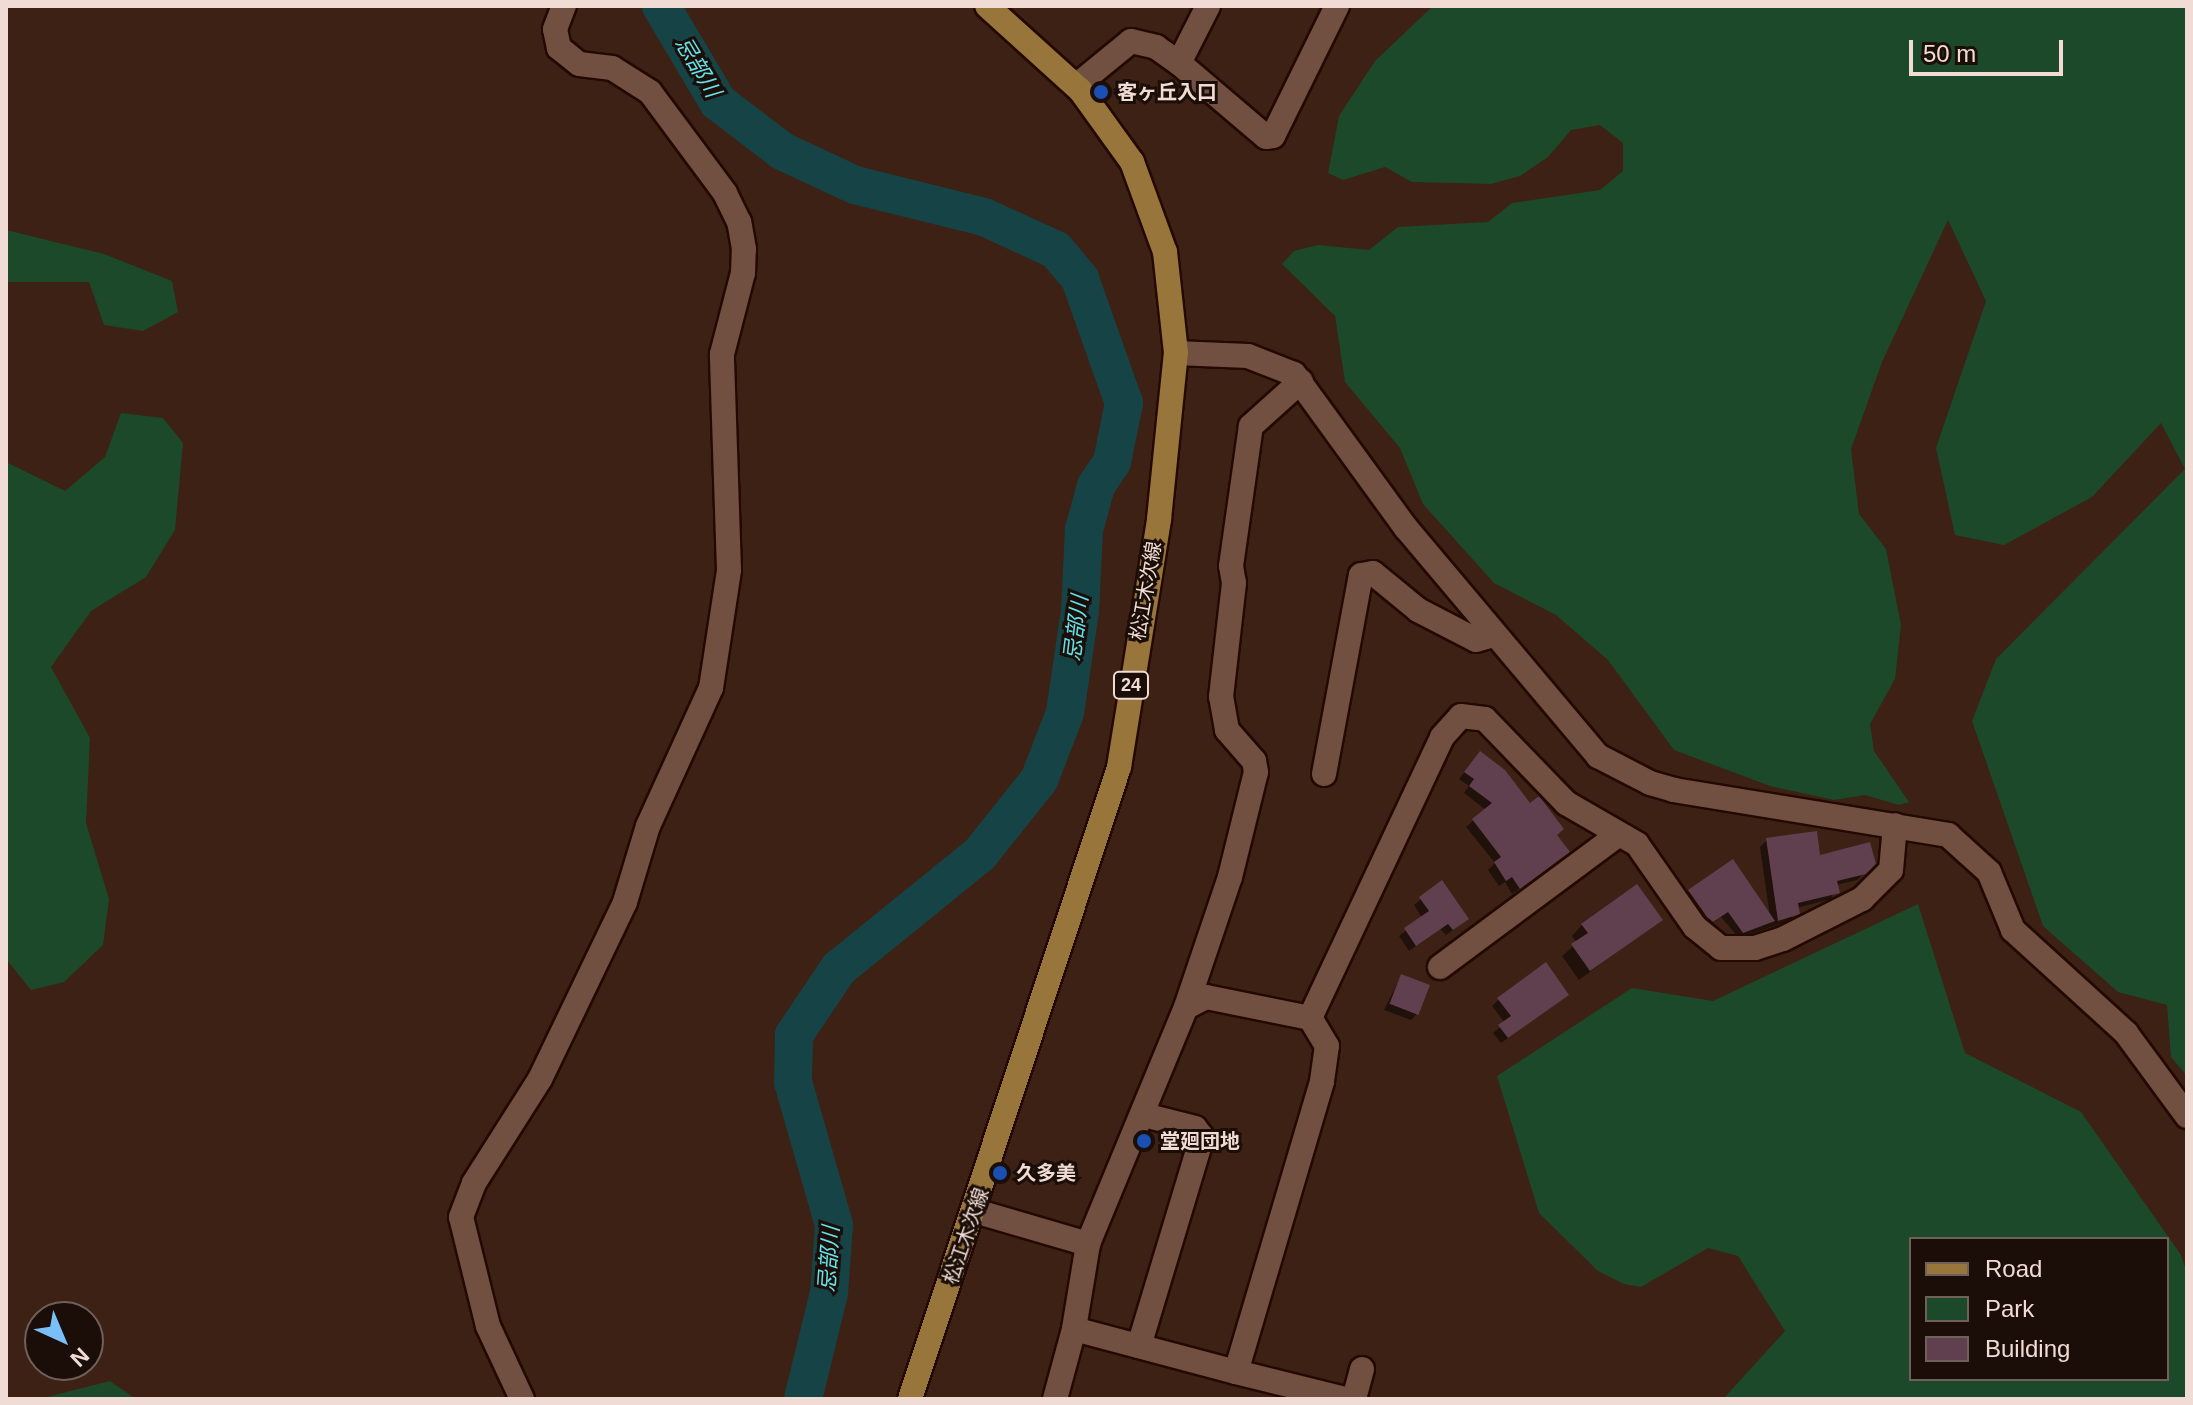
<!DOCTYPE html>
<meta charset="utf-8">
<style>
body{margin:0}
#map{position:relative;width:2193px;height:1405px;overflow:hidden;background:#3d2114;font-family:Arial,"Noto Sans JP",sans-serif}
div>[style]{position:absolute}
.green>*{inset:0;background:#1b4929}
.shadow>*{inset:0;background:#0007}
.river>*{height:38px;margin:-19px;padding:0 19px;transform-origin:19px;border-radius:19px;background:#164446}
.building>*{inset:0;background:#60404e;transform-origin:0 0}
.roads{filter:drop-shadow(2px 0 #230901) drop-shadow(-2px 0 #230901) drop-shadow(0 2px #230901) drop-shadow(0 -2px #230901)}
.minor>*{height:24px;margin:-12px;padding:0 12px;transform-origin:12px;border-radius:12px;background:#715042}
.major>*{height:24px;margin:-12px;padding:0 12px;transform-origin:12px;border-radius:12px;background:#98753b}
.dots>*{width:22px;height:22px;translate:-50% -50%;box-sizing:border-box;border:4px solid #1b0e09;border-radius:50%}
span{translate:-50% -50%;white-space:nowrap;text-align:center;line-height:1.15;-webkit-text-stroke:6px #1b0e09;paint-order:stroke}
.shield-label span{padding:2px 6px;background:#1b0e09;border:2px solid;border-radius:6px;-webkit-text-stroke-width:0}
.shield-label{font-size:18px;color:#f0dcd4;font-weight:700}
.poi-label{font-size:20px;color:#f0dcd4;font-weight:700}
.left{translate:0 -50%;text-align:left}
.street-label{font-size:20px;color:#f0dcd4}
.water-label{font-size:22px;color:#64e2ea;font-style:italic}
.frame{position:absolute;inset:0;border:8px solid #f0dcd4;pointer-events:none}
.legend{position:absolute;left:1909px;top:1237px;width:260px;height:144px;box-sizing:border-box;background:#1b0e09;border:2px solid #70605a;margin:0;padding:10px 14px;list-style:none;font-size:24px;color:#f0dcd4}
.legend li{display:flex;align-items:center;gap:16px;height:40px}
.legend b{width:40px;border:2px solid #70605a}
.north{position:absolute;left:24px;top:1301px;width:80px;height:80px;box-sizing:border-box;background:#1b0e09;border:2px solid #70605a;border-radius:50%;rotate:136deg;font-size:22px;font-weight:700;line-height:32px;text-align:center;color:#f0dcd4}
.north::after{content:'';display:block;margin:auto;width:28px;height:36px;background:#7abff8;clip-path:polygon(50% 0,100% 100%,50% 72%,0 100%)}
.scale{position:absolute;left:1909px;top:40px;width:154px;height:36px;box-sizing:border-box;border:4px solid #f0dcd4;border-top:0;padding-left:10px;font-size:24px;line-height:28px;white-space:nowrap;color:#f0dcd4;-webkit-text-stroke:6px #1b0e09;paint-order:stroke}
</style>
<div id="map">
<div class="green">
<i style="clip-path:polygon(1433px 6px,2187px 6px,2187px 1076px,2171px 1057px,2167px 1005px,2118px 992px,2043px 926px,1972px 721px,1996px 659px,2185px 469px,2161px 423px,2092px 497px,2004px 545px,1955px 535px,1936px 448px,1986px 301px,1948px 220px,1882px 362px,1851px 449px,1859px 514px,1886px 549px,1901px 625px,1895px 679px,1870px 724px,1874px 751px,1909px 802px,1899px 805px,1865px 795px,1834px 800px,1770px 786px,1674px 750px,1608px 660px,1556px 615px,1494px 583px,1423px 504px,1400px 448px,1345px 382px,1335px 316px,1282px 264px,1294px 251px,1318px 245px,1369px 250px,1398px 227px,1488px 222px,1512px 203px,1600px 190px,1623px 171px,1623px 143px,1600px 125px,1571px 130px,1548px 157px,1520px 176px,1491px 184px,1412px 182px,1385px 167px,1343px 180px,1328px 173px,1339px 116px,1375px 61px)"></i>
<i style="clip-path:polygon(6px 230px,104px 254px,172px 281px,178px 312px,143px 331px,104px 325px,89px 282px,6px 282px)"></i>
<i style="clip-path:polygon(121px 413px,163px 418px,183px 443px,175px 530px,146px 577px,91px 611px,51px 667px,90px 738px,86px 823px,109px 899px,103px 945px,64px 982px,31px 990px,6px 959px,6px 462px,65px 491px,105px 457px)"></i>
<i style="clip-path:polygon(evenodd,1918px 904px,1965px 1053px,2081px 1112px,2181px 1255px,2187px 1273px,2187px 1399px,1723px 1399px,1785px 1331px,1738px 1256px,1708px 1248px,1641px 1287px,1624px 1284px,1598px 1271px,1539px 1213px,1497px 1076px,1632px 988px,1713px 1001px,1918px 904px,1911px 1239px,2167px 1239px,2167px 1379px,1911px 1379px,1911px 1239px)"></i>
<i style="clip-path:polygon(110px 1381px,136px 1399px,39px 1399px)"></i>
</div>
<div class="shadow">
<i style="clip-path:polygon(1474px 760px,1555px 836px,1560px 858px,1512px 894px,1505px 882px,1499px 886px,1488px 870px,1495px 863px,1466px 827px,1486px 810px,1464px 793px,1469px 786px,1459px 779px)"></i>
<i style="clip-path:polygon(1767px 840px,1819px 857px,1874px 863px,1857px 880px,1836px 885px,1831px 899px,1796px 908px,1791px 920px,1739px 938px,1721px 917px,1706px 928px,1683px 898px,1689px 891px,1770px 917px,1760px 847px)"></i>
<i style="clip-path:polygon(1441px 883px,1460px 925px,1446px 935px,1440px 929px,1409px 951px,1399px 936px,1422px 918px,1414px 905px)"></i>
<i style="clip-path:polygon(1660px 920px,1579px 980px,1562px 956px,1577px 943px,1572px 936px,1582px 925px)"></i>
<i style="clip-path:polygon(1401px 976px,1417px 1014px,1411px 1020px,1384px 1010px)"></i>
<i style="clip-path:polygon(1499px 999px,1559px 1001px,1501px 1043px,1493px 1033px,1505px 1023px,1492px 1006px)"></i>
</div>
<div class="river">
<i style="left:661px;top:6px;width:112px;rotate:59.3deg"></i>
<i style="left:718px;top:102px;width:81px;rotate:37.4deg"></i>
<i style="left:782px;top:151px;width:81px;rotate:25deg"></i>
<i style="left:855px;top:185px;width:133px;rotate:13.9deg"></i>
<i style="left:984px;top:217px;width:79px;rotate:24.6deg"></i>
<i style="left:1056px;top:250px;width:38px;rotate:50deg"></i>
<i style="left:1080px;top:279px;width:132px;rotate:70.5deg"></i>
<i style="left:1124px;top:403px;width:60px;rotate:101.5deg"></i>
<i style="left:1112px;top:462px;width:29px;rotate:124deg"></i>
<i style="left:1096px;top:486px;width:46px;rotate:105.3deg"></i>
<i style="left:1084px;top:530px;width:81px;rotate:92.8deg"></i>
<i style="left:1080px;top:611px;width:103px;rotate:98.4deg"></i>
<i style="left:1065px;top:713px;width:72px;rotate:111.2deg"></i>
<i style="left:1039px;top:780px;width:95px;rotate:128.6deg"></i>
<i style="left:980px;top:854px;width:181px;rotate:141deg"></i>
<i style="left:839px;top:968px;width:81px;rotate:123.9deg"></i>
<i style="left:794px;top:1035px;width:47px;rotate:91.2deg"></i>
<i style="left:793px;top:1082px;width:149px;rotate:74deg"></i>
<i style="left:834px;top:1225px;width:68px;rotate:94.2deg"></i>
<i style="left:829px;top:1293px;width:109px;rotate:103.8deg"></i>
</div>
<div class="building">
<i style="clip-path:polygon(1480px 751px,1505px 770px,1530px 803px,1539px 796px,1564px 829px,1557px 835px,1570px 852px,1520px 889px,1512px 877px,1506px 881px,1494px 862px,1501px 857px,1472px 819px,1492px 803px,1469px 786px,1474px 779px,1464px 772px)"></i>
<i style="clip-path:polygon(1817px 831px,1820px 855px,1870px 842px,1876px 864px,1866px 874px,1837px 881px,1840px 893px,1798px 903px,1800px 914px,1778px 921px,1766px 838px)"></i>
<i style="clip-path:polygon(1733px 859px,1775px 921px,1743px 933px,1728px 912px,1713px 922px,1707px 917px,1688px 890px)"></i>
<i style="clip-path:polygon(1442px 880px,1469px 919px,1453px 930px,1448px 924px,1416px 946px,1404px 928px,1429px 911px,1419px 897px)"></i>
<i style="clip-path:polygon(1637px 884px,1663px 920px,1590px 971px,1571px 944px,1588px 933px,1581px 924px)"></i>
<i style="clip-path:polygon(1546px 962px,1569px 995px,1508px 1038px,1498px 1025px,1511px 1016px,1497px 998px)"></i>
<i style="left:1401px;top:974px;width:31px;height:32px;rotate:21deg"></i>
</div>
<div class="roads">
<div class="minor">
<i style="left:1179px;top:63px;width:64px;rotate:-63deg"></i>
<i style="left:1076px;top:86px;width:71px;rotate:-39.3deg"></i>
<i style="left:1131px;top:41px;width:26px;rotate:13deg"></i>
<i style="left:1156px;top:47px;width:28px;rotate:35deg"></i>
<i style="left:1179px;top:63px;width:114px;rotate:40.4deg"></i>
<i style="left:1266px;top:137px;width:7px;rotate:-8deg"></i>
<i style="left:1273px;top:136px;width:145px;rotate:-63.8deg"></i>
<i style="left:1176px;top:353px;width:72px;rotate:2.4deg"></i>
<i style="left:1248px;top:356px;width:49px;rotate:21.4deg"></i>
<i style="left:1294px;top:374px;width:190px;rotate:54deg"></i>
<i style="left:1406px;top:528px;width:298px;rotate:49.9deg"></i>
<i style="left:1598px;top:756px;width:59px;rotate:27.4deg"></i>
<i style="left:1650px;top:783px;width:25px;rotate:16deg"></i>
<i style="left:1674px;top:790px;width:278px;rotate:9.3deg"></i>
<i style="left:1948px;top:835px;width:55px;rotate:42.1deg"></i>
<i style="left:1989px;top:872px;width:63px;rotate:67.5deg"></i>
<i style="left:2013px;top:930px;width:153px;rotate:42.3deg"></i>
<i style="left:2126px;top:1033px;width:103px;rotate:53.7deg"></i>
<i style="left:1324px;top:774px;width:202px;rotate:-79.5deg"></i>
<i style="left:1361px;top:575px;width:12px;rotate:-9deg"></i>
<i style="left:1373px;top:573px;width:58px;rotate:39.4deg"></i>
<i style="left:1418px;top:610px;width:65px;rotate:27.3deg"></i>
<i style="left:1476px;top:640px;width:19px;rotate:-16deg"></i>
<i style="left:1440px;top:967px;width:223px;rotate:-36.6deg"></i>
<i style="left:1186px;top:1007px;width:137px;rotate:-71.3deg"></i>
<i style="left:1230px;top:877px;width:108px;rotate:-76.1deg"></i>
<i style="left:1256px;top:772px;width:11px;rotate:-100deg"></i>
<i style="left:1254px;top:761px;width:41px;rotate:-131.1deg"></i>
<i style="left:1227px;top:730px;width:34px;rotate:-100deg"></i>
<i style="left:1221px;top:697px;width:115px;rotate:-83.5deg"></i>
<i style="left:1234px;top:583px;width:17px;rotate:-100deg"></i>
<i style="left:1231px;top:566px;width:141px;rotate:-81.9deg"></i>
<i style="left:1251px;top:426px;width:67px;rotate:-42deg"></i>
<i style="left:1310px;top:1018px;width:310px;rotate:-64.8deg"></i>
<i style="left:1442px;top:737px;width:28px;rotate:-48deg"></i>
<i style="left:1461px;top:716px;width:24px;rotate:7deg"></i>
<i style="left:1485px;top:719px;width:117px;rotate:46deg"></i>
<i style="left:1566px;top:803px;width:82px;rotate:30deg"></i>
<i style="left:1637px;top:844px;width:101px;rotate:55.1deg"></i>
<i style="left:1695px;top:927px;width:33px;rotate:39deg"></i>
<i style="left:1721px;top:948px;width:34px"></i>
<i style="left:1755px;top:948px;width:29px;rotate:-18deg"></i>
<i style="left:1783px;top:939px;width:89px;rotate:-26.9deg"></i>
<i style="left:1862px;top:899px;width:41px;rotate:-45deg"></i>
<i style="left:1891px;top:870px;width:45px;rotate:-84.9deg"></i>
<i style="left:975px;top:1211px;width:118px;rotate:16.3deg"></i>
<i style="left:1139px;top:1346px;width:218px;rotate:-73.2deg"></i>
<i style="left:1202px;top:1137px;width:11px;rotate:-128deg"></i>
<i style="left:1195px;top:1128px;width:53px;rotate:-165.7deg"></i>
<i style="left:1236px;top:1372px;width:303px;rotate:-73.5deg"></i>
<i style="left:1322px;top:1081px;width:35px;rotate:-82deg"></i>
<i style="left:1327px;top:1046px;width:33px;rotate:-121deg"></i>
<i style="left:1310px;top:1018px;width:106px;rotate:-168.6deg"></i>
<i style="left:1206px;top:997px;width:22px;rotate:153deg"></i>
<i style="left:1186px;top:1007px;width:256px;rotate:112.5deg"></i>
<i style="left:1088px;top:1244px;width:86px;rotate:99.4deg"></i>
<i style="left:1074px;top:1329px;width:168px;rotate:14.9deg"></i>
<i style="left:1236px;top:1372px;width:112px;rotate:13.9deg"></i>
<i style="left:522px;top:1399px;width:81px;rotate:-115deg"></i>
<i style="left:488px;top:1326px;width:112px;rotate:-103.9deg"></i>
<i style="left:461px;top:1217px;width:36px;rotate:-69deg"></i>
<i style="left:474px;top:1183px;width:123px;rotate:-57.6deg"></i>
<i style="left:540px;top:1079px;width:196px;rotate:-64.3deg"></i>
<i style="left:625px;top:902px;width:79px;rotate:-73.2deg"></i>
<i style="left:648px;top:826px;width:152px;rotate:-65.5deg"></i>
<i style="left:711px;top:688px;width:119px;rotate:-81.3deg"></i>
<i style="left:729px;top:570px;width:216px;rotate:-91.9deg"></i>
<i style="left:722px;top:354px;width:84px;rotate:-75.5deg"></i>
<i style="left:743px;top:273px;width:24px;rotate:-88deg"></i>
<i style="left:744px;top:249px;width:27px;rotate:-100deg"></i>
<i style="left:739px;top:222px;width:32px;rotate:-116deg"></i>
<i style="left:725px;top:193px;width:126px;rotate:-126.6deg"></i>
<i style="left:650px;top:92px;width:45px;rotate:-147.7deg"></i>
<i style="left:612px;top:68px;width:33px;rotate:-173deg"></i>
<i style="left:579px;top:64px;width:26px;rotate:-141deg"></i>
<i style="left:559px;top:48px;width:19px;rotate:-102deg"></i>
<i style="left:555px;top:29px;width:25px;rotate:-69deg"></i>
<i style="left:1055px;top:1399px;width:73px;rotate:-74.8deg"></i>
<i style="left:1354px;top:1399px;width:31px;rotate:-75deg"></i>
</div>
<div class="major">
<i style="left:910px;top:1399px;width:666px;rotate:-71.7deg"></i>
<i style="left:1119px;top:767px;width:251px;rotate:-80.8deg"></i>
<i style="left:1159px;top:519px;width:167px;rotate:-84.2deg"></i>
<i style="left:1176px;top:353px;width:102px;rotate:-96.2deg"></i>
<i style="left:1165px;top:252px;width:96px;rotate:-110.1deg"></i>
<i style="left:1132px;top:162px;width:89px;rotate:-125.8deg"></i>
<i style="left:1080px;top:90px;width:125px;rotate:-137.9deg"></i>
</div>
</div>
<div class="dots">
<i style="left:1101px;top:92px;background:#1a4fb4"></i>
<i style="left:1144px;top:1141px;background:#1a4fb4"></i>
<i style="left:1000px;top:1173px;background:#1a4fb4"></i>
</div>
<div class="shield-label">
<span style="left:1131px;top:685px">24</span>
</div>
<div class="poi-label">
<span class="left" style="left:1117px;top:92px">客ヶ丘入口</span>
<span class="left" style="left:1160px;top:1141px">堂廻団地</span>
<span class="left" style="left:1016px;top:1173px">久多美</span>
</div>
<div class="street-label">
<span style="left:1146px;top:591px;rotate:-80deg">松江木次線</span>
<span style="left:966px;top:1236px;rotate:-71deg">松江木次線</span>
</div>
<div class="water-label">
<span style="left:698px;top:67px;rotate:59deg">忌部川</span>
<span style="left:1076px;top:628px;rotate:-83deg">忌部川</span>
<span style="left:829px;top:1259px;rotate:-86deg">忌部川</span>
</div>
<div class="frame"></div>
<ul class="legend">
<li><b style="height:10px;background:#98753b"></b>Road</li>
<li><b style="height:22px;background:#1b4929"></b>Park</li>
<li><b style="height:22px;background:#60404e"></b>Building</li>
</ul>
<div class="north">N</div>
<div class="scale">50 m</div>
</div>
